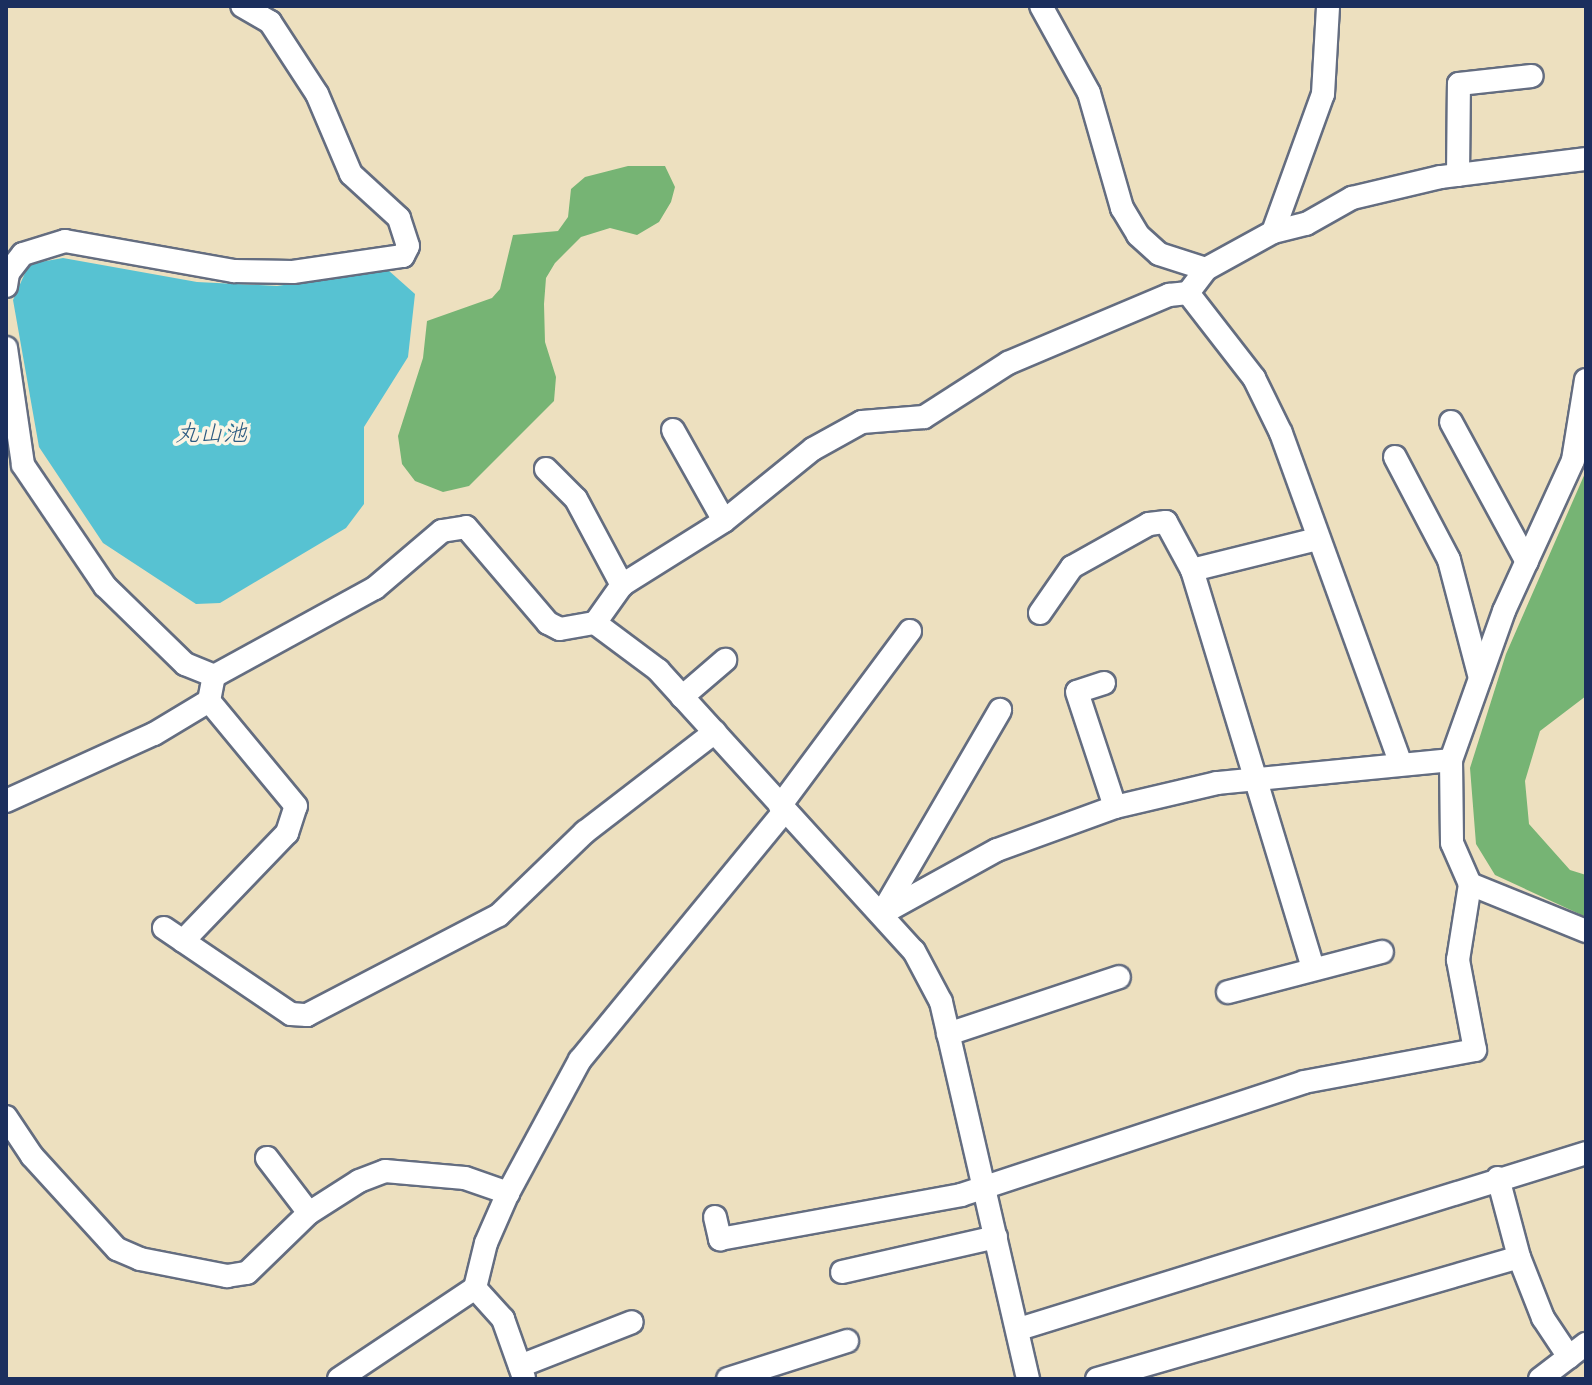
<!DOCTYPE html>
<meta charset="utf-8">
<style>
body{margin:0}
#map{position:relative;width:1592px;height:1385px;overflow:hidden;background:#ede0bf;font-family:"Comic Neue","Klee One",sans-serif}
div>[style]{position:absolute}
.forest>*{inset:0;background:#76b474}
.water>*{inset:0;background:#57c2d2}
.roads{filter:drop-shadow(2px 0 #646d80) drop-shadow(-2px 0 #646d80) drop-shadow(0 2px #646d80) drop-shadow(0 -2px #646d80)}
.minor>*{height:22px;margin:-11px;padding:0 11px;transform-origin:11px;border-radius:11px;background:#fff}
span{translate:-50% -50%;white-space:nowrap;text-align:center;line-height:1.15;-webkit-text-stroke:7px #fcf5e5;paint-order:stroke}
.water-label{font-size:24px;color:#2d5b81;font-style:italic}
.frame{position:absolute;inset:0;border:8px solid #1b2f5e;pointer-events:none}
</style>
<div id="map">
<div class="forest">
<i style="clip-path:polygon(628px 166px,665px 166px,675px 187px,671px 202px,659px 222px,637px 235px,610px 228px,581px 237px,555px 263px,546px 278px,544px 304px,545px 342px,556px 377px,554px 401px,469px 486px,443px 492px,415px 481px,402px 464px,398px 436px,423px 358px,427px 321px,492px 298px,500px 289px,513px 235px,558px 231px,568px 217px,571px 189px,585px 177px)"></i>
<i style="clip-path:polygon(1586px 471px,1586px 696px,1540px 731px,1525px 781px,1529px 824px,1570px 870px,1586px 875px,1586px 917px,1495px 875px,1476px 844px,1470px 768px,1506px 654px)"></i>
</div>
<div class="water">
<i style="clip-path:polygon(63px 258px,197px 282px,277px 286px,388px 270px,415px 294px,408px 357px,364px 427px,364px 504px,346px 528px,220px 603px,196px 604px,103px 543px,39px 447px,13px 300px,29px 264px)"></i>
</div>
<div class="roads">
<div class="minor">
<i style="left:1041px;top:6px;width:99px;rotate:61.1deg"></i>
<i style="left:1089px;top:93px;width:120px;rotate:74deg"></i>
<i style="left:1122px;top:208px;width:31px;rotate:59deg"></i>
<i style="left:1138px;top:235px;width:28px;rotate:42deg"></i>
<i style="left:1159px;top:254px;width:49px;rotate:17.7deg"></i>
<i style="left:1458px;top:175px;width:91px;rotate:-89.4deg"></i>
<i style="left:1459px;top:84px;width:73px;rotate:-6.3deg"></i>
<i style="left:1273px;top:232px;width:147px;rotate:-70.1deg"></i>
<i style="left:1323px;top:94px;width:88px;rotate:-86.7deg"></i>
<i style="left:6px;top:286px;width:13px;rotate:-81deg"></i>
<i style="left:8px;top:273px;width:24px;rotate:-52deg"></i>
<i style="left:23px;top:254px;width:44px;rotate:-17.2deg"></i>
<i style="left:65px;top:241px;width:172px;rotate:10.1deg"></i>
<i style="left:234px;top:271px;width:59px;rotate:1deg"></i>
<i style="left:293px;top:272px;width:111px;rotate:-8.3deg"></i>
<i style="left:403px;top:256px;width:11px;rotate:-63deg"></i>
<i style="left:408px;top:246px;width:29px;rotate:-108deg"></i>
<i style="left:399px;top:218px;width:65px;rotate:-137.5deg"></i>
<i style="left:351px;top:174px;width:87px;rotate:-113deg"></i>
<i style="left:317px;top:94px;width:86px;rotate:-123.1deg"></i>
<i style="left:270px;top:22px;width:32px;rotate:-150deg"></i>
<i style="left:1188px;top:293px;width:108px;rotate:52.2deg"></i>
<i style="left:1254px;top:378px;width:61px;rotate:63.9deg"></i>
<i style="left:1281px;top:433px;width:352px;rotate:70.1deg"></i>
<i style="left:6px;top:348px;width:118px;rotate:81.7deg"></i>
<i style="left:23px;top:465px;width:146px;rotate:55.9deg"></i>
<i style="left:105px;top:586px;width:112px;rotate:44.3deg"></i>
<i style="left:185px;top:664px;width:31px;rotate:22deg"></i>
<i style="left:1451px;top:422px;width:159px;rotate:61.5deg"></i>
<i style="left:673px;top:430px;width:104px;rotate:60.7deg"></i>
<i style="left:1395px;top:457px;width:116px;rotate:62.3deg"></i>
<i style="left:1449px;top:560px;width:122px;rotate:75.3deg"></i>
<i style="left:546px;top:469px;width:42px;rotate:45deg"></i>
<i style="left:576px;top:499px;width:98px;rotate:61.9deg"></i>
<i style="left:1040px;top:613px;width:56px;rotate:-55.2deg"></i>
<i style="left:1072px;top:567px;width:88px;rotate:-29.2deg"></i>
<i style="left:1149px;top:524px;width:17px;rotate:-7deg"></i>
<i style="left:1166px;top:522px;width:55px;rotate:61.6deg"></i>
<i style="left:595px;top:623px;width:47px;rotate:-54.6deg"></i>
<i style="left:622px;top:585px;width:120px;rotate:-32.1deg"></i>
<i style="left:724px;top:521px;width:114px;rotate:-39deg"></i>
<i style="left:813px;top:449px;width:56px;rotate:-28.9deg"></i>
<i style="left:862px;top:422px;width:62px;rotate:-4.6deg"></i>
<i style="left:924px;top:417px;width:100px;rotate:-32.7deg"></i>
<i style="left:1008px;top:363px;width:175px;rotate:-22.9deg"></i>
<i style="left:1169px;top:295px;width:19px;rotate:-6deg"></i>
<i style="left:1188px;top:293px;width:30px;rotate:-53deg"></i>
<i style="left:1206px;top:269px;width:77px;rotate:-28.9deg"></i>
<i style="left:1273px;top:232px;width:34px;rotate:-14deg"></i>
<i style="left:1306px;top:224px;width:53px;rotate:-29.5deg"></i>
<i style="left:1352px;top:198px;width:91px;rotate:-13.3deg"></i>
<i style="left:1441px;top:177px;width:146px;rotate:-7.1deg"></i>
<i style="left:1104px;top:683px;width:28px;rotate:162deg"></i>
<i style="left:1077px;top:692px;width:121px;rotate:71.7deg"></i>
<i style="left:682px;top:697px;width:57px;rotate:-40.7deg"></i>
<i style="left:1451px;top:760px;width:158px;rotate:-70.4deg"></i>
<i style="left:1504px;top:611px;width:166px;rotate:-65.4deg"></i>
<i style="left:1573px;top:460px;width:81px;rotate:-80.8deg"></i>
<i style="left:6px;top:801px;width:162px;rotate:-24.4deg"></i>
<i style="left:154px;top:734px;width:64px;rotate:-31deg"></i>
<i style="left:209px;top:701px;width:25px;rotate:-79deg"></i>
<i style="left:214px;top:676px;width:183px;rotate:-28.7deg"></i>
<i style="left:375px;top:588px;width:88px;rotate:-40.4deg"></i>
<i style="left:442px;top:531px;width:24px;rotate:-9deg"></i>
<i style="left:466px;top:527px;width:126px;rotate:49.5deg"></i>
<i style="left:548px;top:623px;width:13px;rotate:27deg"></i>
<i style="left:560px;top:629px;width:36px;rotate:-10deg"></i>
<i style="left:595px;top:623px;width:79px;rotate:36.7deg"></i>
<i style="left:658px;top:670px;width:380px;rotate:47.7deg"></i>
<i style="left:914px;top:951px;width:58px;rotate:62.1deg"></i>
<i style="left:941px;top:1002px;width:387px;rotate:77deg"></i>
<i style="left:780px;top:806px;width:218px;rotate:-53.4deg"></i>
<i style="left:882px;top:913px;width:235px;rotate:-59.8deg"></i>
<i style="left:881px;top:914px;width:132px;rotate:-28.9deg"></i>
<i style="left:997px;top:850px;width:126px;rotate:-20deg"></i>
<i style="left:1115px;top:807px;width:105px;rotate:-13.2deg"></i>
<i style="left:1217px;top:783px;width:235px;rotate:-5.6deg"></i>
<i style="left:1451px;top:760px;width:83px;rotate:89.3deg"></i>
<i style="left:1452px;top:843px;width:45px;rotate:66.3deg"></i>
<i style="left:1470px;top:884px;width:125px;rotate:22.1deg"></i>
<i style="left:164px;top:928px;width:153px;rotate:34.1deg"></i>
<i style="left:291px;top:1014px;width:16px;rotate:4deg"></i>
<i style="left:307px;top:1015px;width:216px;rotate:-27.5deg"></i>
<i style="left:499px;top:915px;width:120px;rotate:-44deg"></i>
<i style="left:585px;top:832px;width:164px;rotate:-37.6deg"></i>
<i style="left:183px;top:941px;width:150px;rotate:-46.1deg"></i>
<i style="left:287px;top:833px;width:28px;rotate:-72deg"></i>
<i style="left:296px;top:806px;width:136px;rotate:-129.6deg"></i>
<i style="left:1313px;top:968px;width:416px;rotate:-106.9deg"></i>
<i style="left:1192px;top:570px;width:129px;rotate:-13.9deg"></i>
<i style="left:1228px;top:992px;width:159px;rotate:-14.6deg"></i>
<i style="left:948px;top:1034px;width:180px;rotate:-18.4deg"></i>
<i style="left:6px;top:1117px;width:47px;rotate:56.3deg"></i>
<i style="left:32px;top:1156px;width:126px;rotate:47.6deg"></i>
<i style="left:117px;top:1249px;width:25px;rotate:23deg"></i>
<i style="left:140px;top:1259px;width:89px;rotate:11.1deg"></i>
<i style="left:227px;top:1276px;width:20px;rotate:-9deg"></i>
<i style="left:247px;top:1273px;width:86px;rotate:-44.1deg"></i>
<i style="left:309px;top:1213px;width:59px;rotate:-32.6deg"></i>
<i style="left:359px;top:1181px;width:28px;rotate:-21deg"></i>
<i style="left:385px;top:1171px;width:80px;rotate:5deg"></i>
<i style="left:465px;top:1178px;width:46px;rotate:19.2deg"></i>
<i style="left:267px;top:1158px;width:69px;rotate:52.6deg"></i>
<i style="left:1498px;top:1178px;width:82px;rotate:75.1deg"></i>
<i style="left:1519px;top:1257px;width:66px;rotate:68.5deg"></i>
<i style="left:1543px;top:1318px;width:47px;rotate:56.3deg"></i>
<i style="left:715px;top:1217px;width:23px;rotate:77deg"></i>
<i style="left:720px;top:1239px;width:245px;rotate:-10.3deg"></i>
<i style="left:961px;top:1195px;width:361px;rotate:-18.2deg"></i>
<i style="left:1304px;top:1082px;width:174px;rotate:-10.6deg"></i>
<i style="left:1475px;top:1050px;width:92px;rotate:-100.7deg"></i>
<i style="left:1458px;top:960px;width:77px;rotate:-81deg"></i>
<i style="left:842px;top:1272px;width:158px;rotate:-12.8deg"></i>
<i style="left:475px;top:1288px;width:42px;rotate:47.9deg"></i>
<i style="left:503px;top:1319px;width:63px;rotate:70.4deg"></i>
<i style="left:1019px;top:1329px;width:594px;rotate:-17.24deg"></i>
<i style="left:520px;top:1366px;width:120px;rotate:-21.4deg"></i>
<i style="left:339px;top:1379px;width:164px;rotate:-33.8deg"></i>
<i style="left:475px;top:1288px;width:46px;rotate:-76.3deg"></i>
<i style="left:486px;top:1243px;width:55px;rotate:-66.3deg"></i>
<i style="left:508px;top:1193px;width:151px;rotate:-61.6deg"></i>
<i style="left:580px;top:1060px;width:321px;rotate:-50.6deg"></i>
<i style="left:728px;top:1379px;width:125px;rotate:-17.7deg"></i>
<i style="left:1097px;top:1379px;width:439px;rotate:-16.1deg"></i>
<i style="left:1540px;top:1379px;width:58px;rotate:-37.3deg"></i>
</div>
</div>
<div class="water-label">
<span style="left:211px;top:434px">丸山池</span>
</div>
<div class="frame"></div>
</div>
